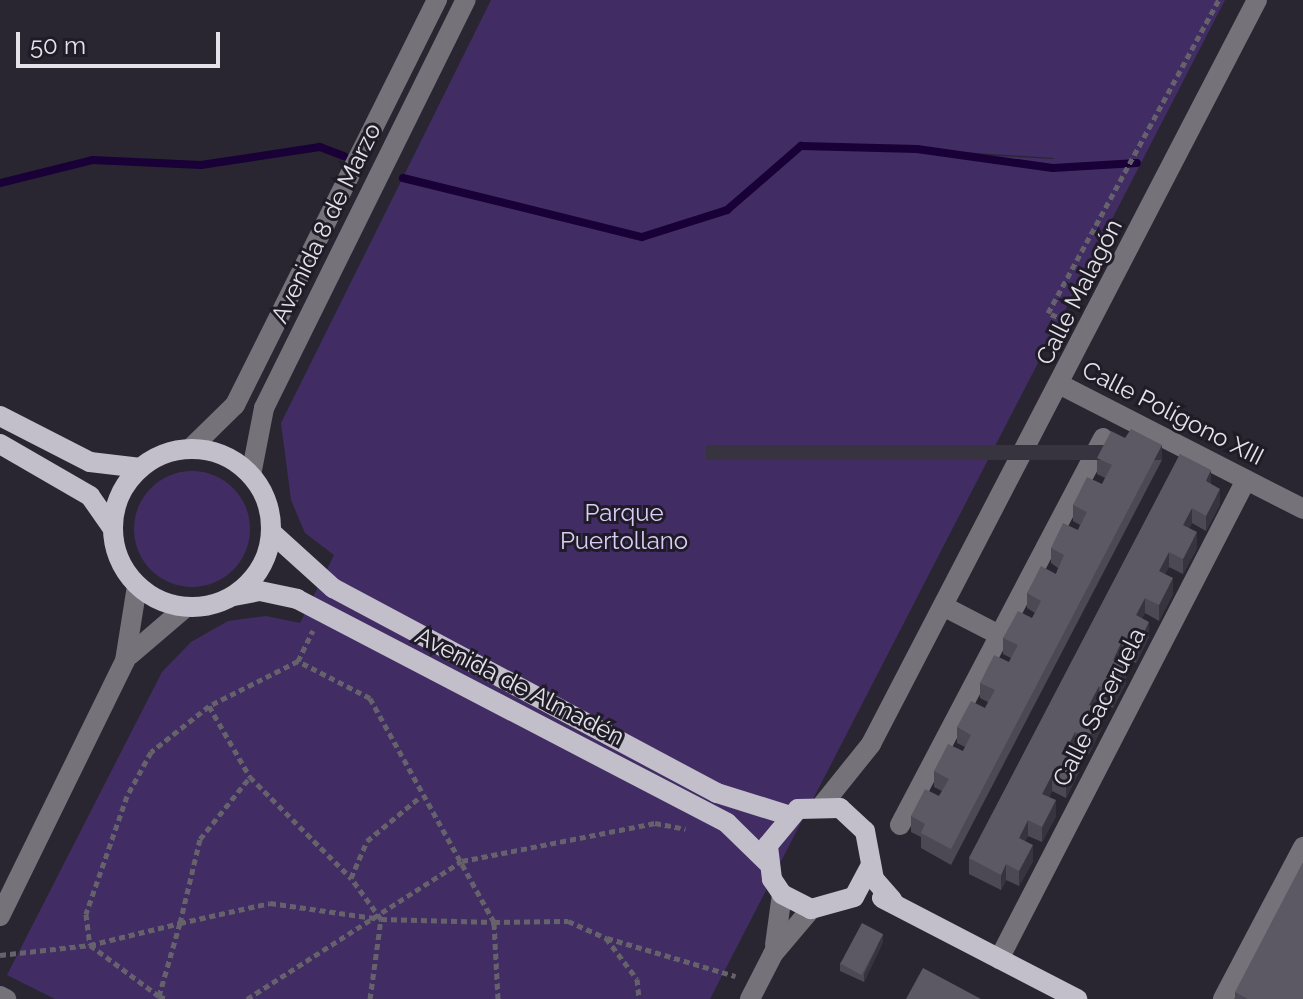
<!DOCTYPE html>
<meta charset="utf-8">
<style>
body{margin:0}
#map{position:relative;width:1303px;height:999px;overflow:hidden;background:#292631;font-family:Raleway,sans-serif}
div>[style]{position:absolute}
.green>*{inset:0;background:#412d63}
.round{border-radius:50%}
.stream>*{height:8px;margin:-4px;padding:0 4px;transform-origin:4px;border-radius:4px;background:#190036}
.path>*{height:5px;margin-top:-2.5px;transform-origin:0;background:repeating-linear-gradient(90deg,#65626c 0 6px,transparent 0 10px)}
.minor>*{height:20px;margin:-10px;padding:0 10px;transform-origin:10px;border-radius:10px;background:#757379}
.major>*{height:20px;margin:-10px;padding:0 10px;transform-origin:10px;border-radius:10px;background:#c2bfcb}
.major>.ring{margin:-10px;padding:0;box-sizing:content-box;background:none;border:20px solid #c2bfcb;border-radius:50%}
.wall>*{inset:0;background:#4c4954}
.shaded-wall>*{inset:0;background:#37343f;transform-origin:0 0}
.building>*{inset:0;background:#5d5964;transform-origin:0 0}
span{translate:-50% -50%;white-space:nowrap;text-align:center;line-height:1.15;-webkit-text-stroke:6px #201c27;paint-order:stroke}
.street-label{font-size:24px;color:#e5e3ea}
.park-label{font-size:24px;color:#dbcdfa}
.scale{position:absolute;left:16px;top:32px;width:204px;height:36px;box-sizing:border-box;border:4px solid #e5e3ea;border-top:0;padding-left:10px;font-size:24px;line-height:28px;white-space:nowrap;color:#e5e3ea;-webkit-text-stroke:6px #201c27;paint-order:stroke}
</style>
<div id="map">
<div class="green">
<i style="clip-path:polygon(evenodd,491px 0,1225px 0,710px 999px,55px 999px,7px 975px,162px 672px,191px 642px,228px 621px,266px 616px,300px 623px,334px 555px,305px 533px,291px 500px,281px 423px,491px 0,844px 148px,917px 149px,1054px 158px,1054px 159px,844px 148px)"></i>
<i class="round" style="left:134px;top:471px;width:116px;height:116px"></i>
</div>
<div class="stream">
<i style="left:403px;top:178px;width:246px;rotate:13.9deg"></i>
<i style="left:642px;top:237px;width:89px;rotate:-17.6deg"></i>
<i style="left:727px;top:210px;width:98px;rotate:-40.9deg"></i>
<i style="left:801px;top:146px;width:116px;rotate:1.5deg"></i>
<i style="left:917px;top:149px;width:137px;rotate:8deg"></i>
<i style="left:1053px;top:168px;width:84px;rotate:-3.4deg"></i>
<i style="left:0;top:183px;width:95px;rotate:-14deg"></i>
<i style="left:92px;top:160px;width:109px;rotate:2.6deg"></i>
<i style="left:201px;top:165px;width:120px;rotate:-8.6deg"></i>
<i style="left:320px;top:147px;width:26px;rotate:21deg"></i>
</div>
<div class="path">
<i style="left:1066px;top:320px;width:19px;rotate:-159deg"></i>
<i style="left:1048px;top:313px;width:357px;rotate:-61.4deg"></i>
<i style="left:298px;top:661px;width:34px;rotate:-64deg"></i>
<i style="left:209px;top:706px;width:82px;rotate:60deg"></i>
<i style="left:250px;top:777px;width:143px;rotate:45deg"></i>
<i style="left:607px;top:938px;width:134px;rotate:16.5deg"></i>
<i style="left:0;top:955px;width:91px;rotate:-6.3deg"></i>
<i style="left:90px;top:945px;width:93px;rotate:-13.7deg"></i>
<i style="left:180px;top:923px;width:86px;rotate:-76.6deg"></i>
<i style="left:200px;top:839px;width:80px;rotate:-51.1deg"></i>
<i style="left:159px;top:996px;width:76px;rotate:-74deg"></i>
<i style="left:180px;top:923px;width:92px;rotate:-12.5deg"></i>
<i style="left:270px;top:903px;width:112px;rotate:8.2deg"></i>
<i style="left:381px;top:919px;width:113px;rotate:1.5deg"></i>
<i style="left:494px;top:922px;width:256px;rotate:-119deg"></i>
<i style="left:370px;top:698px;width:81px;rotate:-152.8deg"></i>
<i style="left:298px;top:661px;width:100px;rotate:153.2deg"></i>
<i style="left:209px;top:706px;width:74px;rotate:141.6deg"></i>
<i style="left:151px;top:752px;width:50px;rotate:118.6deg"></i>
<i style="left:127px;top:796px;width:125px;rotate:109.2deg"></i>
<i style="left:86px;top:914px;width:31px;rotate:83deg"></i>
<i style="left:90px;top:945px;width:86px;rotate:36.5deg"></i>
<i style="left:159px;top:996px;width:8px;rotate:23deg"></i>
<i style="left:247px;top:999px;width:255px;rotate:-32.7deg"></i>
<i style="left:462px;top:861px;width:197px;rotate:-11.1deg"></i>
<i style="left:655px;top:823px;width:31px;rotate:11deg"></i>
<i style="left:370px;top:999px;width:81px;rotate:-82.2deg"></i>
<i style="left:381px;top:919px;width:51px;rotate:-126.2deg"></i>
<i style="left:351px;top:878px;width:40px;rotate:-66.6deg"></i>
<i style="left:367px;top:841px;width:69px;rotate:-39.7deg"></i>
<i style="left:498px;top:999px;width:77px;rotate:-93deg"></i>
<i style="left:494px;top:922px;width:74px;rotate:-0.8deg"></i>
<i style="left:568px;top:921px;width:42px;rotate:24.1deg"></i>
<i style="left:606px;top:938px;width:51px;rotate:52.9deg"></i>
<i style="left:637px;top:979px;width:20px;rotate:84deg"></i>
</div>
<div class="minor">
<i style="left:1061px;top:385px;width:272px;rotate:27.1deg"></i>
<i style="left:190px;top:449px;width:63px;rotate:-44.4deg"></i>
<i style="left:235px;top:405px;width:453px;rotate:-63.5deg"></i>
<i style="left:251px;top:475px;width:68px;rotate:-79deg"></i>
<i style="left:264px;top:408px;width:455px;rotate:-63.7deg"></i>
<i style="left:943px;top:606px;width:63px;rotate:27.4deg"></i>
<i style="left:130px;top:655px;width:74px;rotate:-40.6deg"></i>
<i style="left:823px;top:804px;width:77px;rotate:-51.3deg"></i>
<i style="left:871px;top:744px;width:838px;rotate:-62.58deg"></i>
<i style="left:900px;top:825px;width:437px;rotate:-62.3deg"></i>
<i style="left:0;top:916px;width:284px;rotate:-63.9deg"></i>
<i style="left:125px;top:661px;width:76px;rotate:-80.9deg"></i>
<i style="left:775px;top:945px;width:51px;rotate:-82.2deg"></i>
<i style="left:999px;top:959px;width:539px;rotate:-62.72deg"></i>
<i style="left:0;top:996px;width:7px;rotate:27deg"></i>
<i style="left:750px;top:999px;width:51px;rotate:-62.9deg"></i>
<i style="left:773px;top:954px;width:59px;rotate:-49.8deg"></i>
<i style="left:1223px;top:999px;width:172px;rotate:-62.2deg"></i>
</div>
<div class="major">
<i style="left:0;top:416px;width:101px;rotate:27.1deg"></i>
<i style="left:90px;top:462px;width:51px;rotate:6.7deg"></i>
<i style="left:0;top:444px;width:104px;rotate:30deg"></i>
<i style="left:90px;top:496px;width:40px;rotate:55.1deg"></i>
<i class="ring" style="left:113px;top:449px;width:138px;height:138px"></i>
<i style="left:271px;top:532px;width:84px;rotate:42.1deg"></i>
<i style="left:333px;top:588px;width:435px;rotate:28.1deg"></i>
<i style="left:717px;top:793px;width:73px;rotate:17.4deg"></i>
<i style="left:234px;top:596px;width:26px;rotate:-11deg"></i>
<i style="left:260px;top:591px;width:38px;rotate:12deg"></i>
<i style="left:297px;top:599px;width:485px;rotate:27.5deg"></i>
<i style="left:727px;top:823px;width:56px;rotate:44.3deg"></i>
<i style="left:871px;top:865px;width:36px;rotate:118deg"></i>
<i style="left:854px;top:897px;width:45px;rotate:164.4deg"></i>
<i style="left:811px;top:909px;width:33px;rotate:-153deg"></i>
<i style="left:782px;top:894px;width:18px;rotate:-124deg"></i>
<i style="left:772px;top:879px;width:34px;rotate:-97deg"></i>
<i style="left:768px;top:845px;width:47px;rotate:-50.2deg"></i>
<i style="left:798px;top:809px;width:42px;rotate:-1.4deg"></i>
<i style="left:840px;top:808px;width:34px;rotate:43deg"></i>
<i style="left:865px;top:831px;width:49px;rotate:79.4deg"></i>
<i style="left:874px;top:879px;width:28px;rotate:49deg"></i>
<i style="left:882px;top:898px;width:220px;rotate:27.4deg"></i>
</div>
<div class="wall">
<i style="clip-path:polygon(1180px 454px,1211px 484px,1220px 504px,1206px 531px,1192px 523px,1189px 528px,1197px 548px,1183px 574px,1169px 567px,1165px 574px,1173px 594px,1159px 621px,1145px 613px,1142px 618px,1149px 637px,1136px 663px,1122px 656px,1119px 663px,1126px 683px,1113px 708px,1099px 701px,1095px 708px,1102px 727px,1089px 754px,1075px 747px,1072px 753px,1079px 772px,1066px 798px,1052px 791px,1049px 797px,1056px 816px,1042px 842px,1028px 836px,1025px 841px,1033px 861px,1019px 886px,1006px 880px,1001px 890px,969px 874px,969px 858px)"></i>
<i style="clip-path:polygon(1097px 458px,1162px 460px,951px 865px,921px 848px,921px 837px,911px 832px,911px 816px,939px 796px,942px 791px,934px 787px,934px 771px,963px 751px,965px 747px,957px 743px,957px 727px,985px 708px,988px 702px,980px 698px,980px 683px,1009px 662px,1011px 658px,1003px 654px,1003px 638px,1032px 618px,1035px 613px,1027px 608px,1027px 593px,1056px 574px,1058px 568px,1051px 563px,1051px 548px,1078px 530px,1080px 525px,1073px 521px,1073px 505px,1102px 484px,1105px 478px,1097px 474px)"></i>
<i style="clip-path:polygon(883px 942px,864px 982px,840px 971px,840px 963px)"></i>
<i style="clip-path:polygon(1235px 992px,1303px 999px,1235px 999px)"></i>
</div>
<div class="shaded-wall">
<i style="left:1162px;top:445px;width:15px;height:456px;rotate:90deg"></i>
<i style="clip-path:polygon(1211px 470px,1211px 485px,1206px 481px)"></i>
<i style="clip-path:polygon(1220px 489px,1220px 504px,1206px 531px,1206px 516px)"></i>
<i style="clip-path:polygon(1192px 508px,1192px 523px,1183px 541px,1183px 525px)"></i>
<i style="clip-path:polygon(1197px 532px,1197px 548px,1183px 574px,1183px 559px)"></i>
<i style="clip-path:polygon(1169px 552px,1169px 567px,1159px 586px,1159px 571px)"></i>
<i style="clip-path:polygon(1173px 578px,1173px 594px,1159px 621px,1159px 605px)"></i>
<i style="clip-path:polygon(1145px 598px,1145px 613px,1136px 630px,1136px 615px)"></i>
<i style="clip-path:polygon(1149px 622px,1149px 637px,1136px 663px,1136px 648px)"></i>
<i style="clip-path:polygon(1122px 641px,1122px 656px,1113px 675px,1113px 660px)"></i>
<i style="clip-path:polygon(1126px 667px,1126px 683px,1113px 708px,1113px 693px)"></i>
<i style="clip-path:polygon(1099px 686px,1099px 701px,1089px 720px,1089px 705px)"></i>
<i style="clip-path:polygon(1102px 712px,1102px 727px,1089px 754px,1089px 738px)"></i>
<i style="clip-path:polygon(1075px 732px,1075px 747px,1066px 765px,1066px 750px)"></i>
<i style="clip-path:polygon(1079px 756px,1079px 772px,1066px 798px,1066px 782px)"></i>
<i style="clip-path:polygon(1052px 775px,1052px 791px,1042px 809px,1042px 794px)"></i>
<i style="clip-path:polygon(1056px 800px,1056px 816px,1042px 842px,1042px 827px)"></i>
<i style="clip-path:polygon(1028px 820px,1028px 836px,1019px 854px,1019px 838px)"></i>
<i style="clip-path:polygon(1033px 845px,1033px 861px,1019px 886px,1019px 871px)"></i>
<i style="clip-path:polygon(1006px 864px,1006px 880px,1001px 890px,1001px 875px)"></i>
<i style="clip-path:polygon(883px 934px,883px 942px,864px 982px,864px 974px)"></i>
</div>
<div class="building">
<i style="clip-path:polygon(1131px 429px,1162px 445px,951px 849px,921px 833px,925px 824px,911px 816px,925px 789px,939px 796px,949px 779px,934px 771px,948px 744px,963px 751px,971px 735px,957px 727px,971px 701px,985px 708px,995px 690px,980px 683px,994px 655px,1009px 662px,1018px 645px,1003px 638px,1018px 611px,1032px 618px,1037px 609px,1041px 601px,1027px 593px,1041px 566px,1056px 574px,1064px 555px,1051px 548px,1063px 523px,1078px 530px,1087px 512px,1073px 505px,1087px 477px,1102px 484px,1112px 465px,1097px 458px,1111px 431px,1125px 438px)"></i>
<i style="clip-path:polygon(1180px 454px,1211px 470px,1206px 481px,1220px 489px,1206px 516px,1192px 508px,1183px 525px,1197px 532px,1183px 559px,1169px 552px,1159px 571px,1173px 578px,1159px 605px,1145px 598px,1136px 615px,1149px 622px,1136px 648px,1122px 641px,1113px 660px,1126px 667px,1113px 693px,1099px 686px,1089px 705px,1102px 712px,1089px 738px,1075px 732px,1066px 750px,1079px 756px,1066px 782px,1052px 775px,1042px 794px,1056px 800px,1042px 827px,1028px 820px,1019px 838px,1033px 845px,1019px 871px,1006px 864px,1001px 875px,969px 858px)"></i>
<i style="clip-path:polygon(1303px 862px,1303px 999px,1248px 999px,1235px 992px)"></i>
<i style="left:862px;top:923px;width:24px;height:46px;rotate:28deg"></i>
<i style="clip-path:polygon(923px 968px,981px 999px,906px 999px)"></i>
</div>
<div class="street-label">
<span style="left:326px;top:223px;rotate:-64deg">Avenida 8 de Marzo</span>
<span style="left:1079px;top:292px;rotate:-63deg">Calle Malagón</span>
<span style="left:1173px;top:413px;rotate:27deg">Calle Polígono XIII</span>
<span style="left:520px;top:686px;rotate:27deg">Avenida de Almadén</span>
<span style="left:1099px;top:707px;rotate:-63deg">Calle Saceruela</span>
</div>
<div class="park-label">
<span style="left:624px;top:527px">Parque<br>Puertollano</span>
</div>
<div class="scale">50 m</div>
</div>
